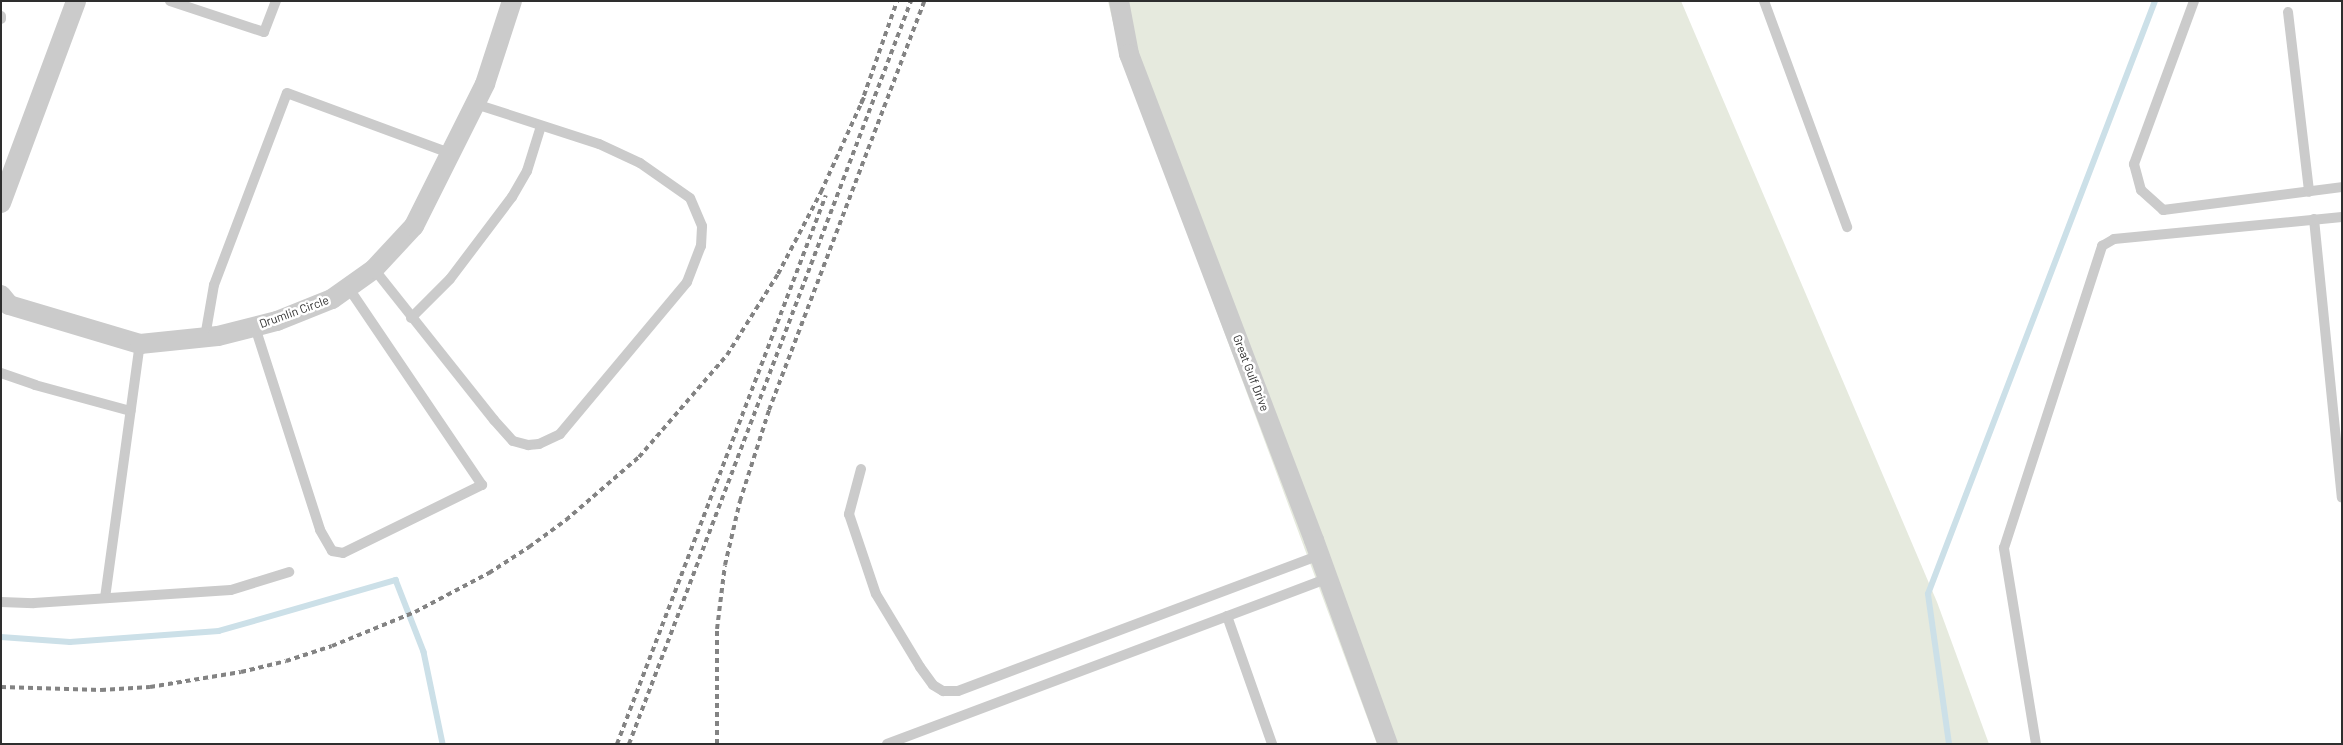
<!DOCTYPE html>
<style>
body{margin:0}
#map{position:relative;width:2343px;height:745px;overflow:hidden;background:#fff;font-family:Barlow,sans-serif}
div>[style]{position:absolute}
.green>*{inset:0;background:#e6eade}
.stream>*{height:5.5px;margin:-2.75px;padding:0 2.75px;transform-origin:2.75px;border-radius:2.75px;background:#cce0e8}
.lane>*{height:10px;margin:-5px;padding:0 5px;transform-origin:5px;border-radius:5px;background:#cbcbcb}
.street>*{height:20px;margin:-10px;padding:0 10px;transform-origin:10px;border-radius:10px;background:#cbcbcb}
.rail>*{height:4px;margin-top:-2px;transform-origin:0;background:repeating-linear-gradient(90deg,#838383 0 5px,transparent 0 9px)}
span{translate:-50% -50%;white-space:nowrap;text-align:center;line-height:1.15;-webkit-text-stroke:5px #fff;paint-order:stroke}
.street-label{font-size:12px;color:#2e2e2e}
.frame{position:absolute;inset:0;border:2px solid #2e2e2e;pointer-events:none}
</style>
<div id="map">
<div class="green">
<i style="clip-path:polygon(1108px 1px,1681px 1px,1937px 602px,1989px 744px,1377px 744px,1119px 48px)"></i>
</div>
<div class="stream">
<i style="left:1px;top:637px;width:69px;rotate:4.1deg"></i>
<i style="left:70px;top:642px;width:149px;rotate:-4.2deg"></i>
<i style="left:219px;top:631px;width:184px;rotate:-16.1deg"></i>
<i style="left:396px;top:580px;width:77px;rotate:68.7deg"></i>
<i style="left:424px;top:652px;width:94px;rotate:78.3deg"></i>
<i style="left:1949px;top:744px;width:151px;rotate:-98deg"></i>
<i style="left:1928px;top:594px;width:635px;rotate:-69.05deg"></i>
</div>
<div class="lane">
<i style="left:170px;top:1px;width:99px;rotate:18.3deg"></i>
<i style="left:264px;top:32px;width:33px;rotate:-69deg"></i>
<i style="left:1764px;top:1px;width:241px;rotate:69.8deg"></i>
<i style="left:2194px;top:1px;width:174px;rotate:110.2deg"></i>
<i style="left:2134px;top:164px;width:27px;rotate:75deg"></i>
<i style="left:2141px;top:190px;width:30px;rotate:42deg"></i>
<i style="left:2163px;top:210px;width:180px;rotate:-7.3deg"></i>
<i style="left:2288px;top:12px;width:181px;rotate:83.3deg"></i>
<i style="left:1px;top:16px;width:3px;rotate:90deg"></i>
<i style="left:2314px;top:219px;width:280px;rotate:84.3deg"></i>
<i style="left:374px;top:269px;width:193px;rotate:51.5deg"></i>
<i style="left:494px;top:420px;width:28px;rotate:48deg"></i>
<i style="left:513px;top:441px;width:16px;rotate:15deg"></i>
<i style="left:528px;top:445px;width:11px;rotate:-5deg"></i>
<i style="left:539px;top:444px;width:23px;rotate:-25deg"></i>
<i style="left:560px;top:434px;width:198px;rotate:-50.1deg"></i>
<i style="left:687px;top:282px;width:39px;rotate:-69deg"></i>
<i style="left:701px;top:246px;width:20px;rotate:-87deg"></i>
<i style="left:702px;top:226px;width:30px;rotate:-113deg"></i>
<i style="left:690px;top:198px;width:61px;rotate:-145deg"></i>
<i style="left:640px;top:163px;width:45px;rotate:-155.1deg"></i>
<i style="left:599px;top:144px;width:129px;rotate:-162deg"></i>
<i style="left:411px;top:318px;width:55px;rotate:-45deg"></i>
<i style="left:450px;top:279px;width:103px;rotate:-52.9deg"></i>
<i style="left:512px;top:197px;width:30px;rotate:-60deg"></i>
<i style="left:527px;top:171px;width:47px;rotate:-72.7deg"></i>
<i style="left:255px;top:327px;width:213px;rotate:72.2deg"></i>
<i style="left:320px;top:530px;width:24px;rotate:60deg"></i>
<i style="left:332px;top:551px;width:11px;rotate:10deg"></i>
<i style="left:343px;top:553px;width:155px;rotate:-26.1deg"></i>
<i style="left:482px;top:485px;width:239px;rotate:-124.1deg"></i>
<i style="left:205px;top:337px;width:53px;rotate:-80.2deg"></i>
<i style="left:214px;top:285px;width:205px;rotate:-69.2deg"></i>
<i style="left:287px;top:93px;width:176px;rotate:20.3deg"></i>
<i style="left:1px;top:373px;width:36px;rotate:19deg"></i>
<i style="left:35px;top:385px;width:99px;rotate:15.2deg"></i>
<i style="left:861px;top:469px;width:47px;rotate:104.9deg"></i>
<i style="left:849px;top:514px;width:84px;rotate:71.4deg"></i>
<i style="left:876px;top:594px;width:85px;rotate:58.9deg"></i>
<i style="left:920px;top:667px;width:22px;rotate:54deg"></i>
<i style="left:933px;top:685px;width:12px;rotate:31deg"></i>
<i style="left:943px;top:691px;width:15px"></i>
<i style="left:958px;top:691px;width:387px;rotate:-20.6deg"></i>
<i style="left:105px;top:598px;width:256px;rotate:-82.2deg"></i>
<i style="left:1px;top:602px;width:33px;rotate:2deg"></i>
<i style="left:34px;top:603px;width:197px;rotate:-3.8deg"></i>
<i style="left:231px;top:590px;width:61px;rotate:-17.2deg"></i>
<i style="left:1227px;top:616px;width:136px;rotate:70.6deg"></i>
<i style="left:887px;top:744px;width:471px;rotate:-20.6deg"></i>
<i style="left:2036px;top:744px;width:199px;rotate:-99.3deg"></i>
<i style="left:2004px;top:548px;width:318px;rotate:-72deg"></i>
<i style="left:2102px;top:246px;width:14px;rotate:-30deg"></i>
<i style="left:2114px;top:239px;width:229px;rotate:-5.5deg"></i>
</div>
<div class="street">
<i style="left:1119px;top:1px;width:54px;rotate:79.3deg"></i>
<i style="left:1129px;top:54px;width:520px;rotate:69.16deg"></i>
<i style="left:1314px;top:540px;width:217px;rotate:70.1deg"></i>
<i style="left:1px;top:203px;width:215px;rotate:-69.6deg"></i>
<i style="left:1px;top:295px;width:13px;rotate:51deg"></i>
<i style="left:9px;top:305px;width:137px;rotate:16.6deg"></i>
<i style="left:140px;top:344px;width:78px;rotate:-5.9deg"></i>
<i style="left:218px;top:336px;width:61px;rotate:-14.3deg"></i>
<i style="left:277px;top:321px;width:59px;rotate:-21.8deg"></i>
<i style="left:332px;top:299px;width:52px;rotate:-35.5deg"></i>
<i style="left:374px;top:269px;width:59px;rotate:-47.1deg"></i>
<i style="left:414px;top:226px;width:159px;rotate:-63.4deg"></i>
<i style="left:485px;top:84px;width:87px;rotate:-72deg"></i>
</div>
<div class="rail">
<i style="left:861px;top:104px;width:109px;rotate:-70.7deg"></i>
<i style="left:1px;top:687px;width:100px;rotate:1.7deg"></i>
<i style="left:101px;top:690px;width:49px;rotate:-3.5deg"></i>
<i style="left:150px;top:687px;width:92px;rotate:-9.4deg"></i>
<i style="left:241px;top:672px;width:46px;rotate:-13.7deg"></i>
<i style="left:286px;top:661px;width:48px;rotate:-18.1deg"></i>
<i style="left:332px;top:646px;width:90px;rotate:-22.3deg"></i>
<i style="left:415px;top:612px;width:84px;rotate:-27.8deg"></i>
<i style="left:489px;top:573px;width:48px;rotate:-33deg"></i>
<i style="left:529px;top:547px;width:46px;rotate:-36.1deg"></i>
<i style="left:566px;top:520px;width:96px;rotate:-40.8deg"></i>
<i style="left:639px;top:457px;width:135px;rotate:-49.2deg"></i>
<i style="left:727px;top:355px;width:96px;rotate:-57.8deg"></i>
<i style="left:778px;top:274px;width:93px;rotate:-62.3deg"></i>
<i style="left:821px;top:192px;width:104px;rotate:-65.6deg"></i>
<i style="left:617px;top:744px;width:587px;rotate:-69.16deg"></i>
<i style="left:629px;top:744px;width:795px;rotate:-69.22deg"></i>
<i style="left:717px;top:744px;width:115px;rotate:-90deg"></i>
<i style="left:717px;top:629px;width:64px;rotate:-82.9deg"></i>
<i style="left:725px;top:565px;width:66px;rotate:-76.8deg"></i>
<i style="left:740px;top:501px;width:96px;rotate:-72.3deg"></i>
<i style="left:769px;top:410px;width:437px;rotate:-69.2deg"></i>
</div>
<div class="street-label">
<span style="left:294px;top:312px;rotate:-20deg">Drumlin Circle</span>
<span style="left:1251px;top:373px;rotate:69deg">Great Gulf Drive</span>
</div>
<div class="frame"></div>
</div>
